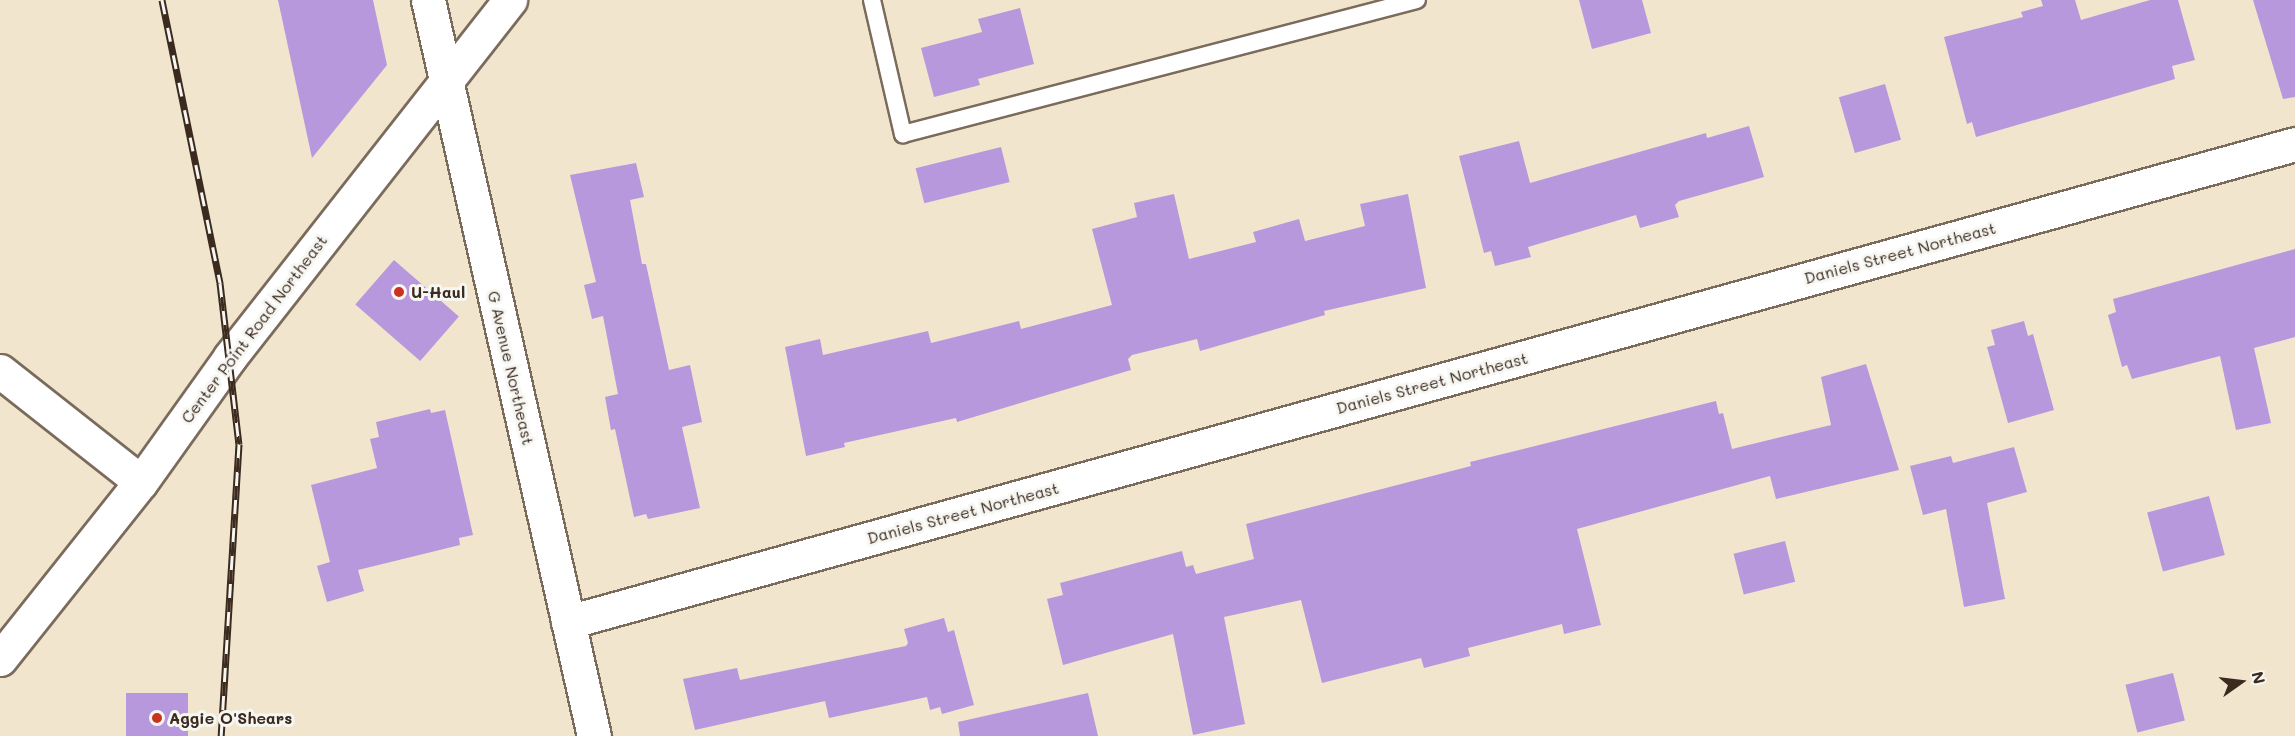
<!DOCTYPE html>
<style>
body{margin:0}
#map{position:relative;width:2295px;height:736px;overflow:hidden;background:#f1e5ce;font-family:Mali,sans-serif}
div>[style]{position:absolute}
.building>*{inset:0;background:#b798dd;transform-origin:0 0}
.roads{filter:drop-shadow(2px 0 #7b6b5c) drop-shadow(-2px 0 #7b6b5c) drop-shadow(0 2px #7b6b5c) drop-shadow(0 -2px #7b6b5c)}
.lane>*{height:16px;margin:-8px;padding:0 8px;transform-origin:8px;border-radius:8px;background:#fff}
.street>*{height:33px;margin:-16.5px;padding:0 16.5px;transform-origin:16.5px;border-radius:16.5px;background:#fff}
.secondary>*{height:33px;margin:-16.5px;padding:0 16.5px;transform-origin:16.5px;border-radius:16.5px;background:#fff}
.rail>*{height:7px;margin-top:-3.5px;transform-origin:0;background:repeating-linear-gradient(90deg,#f6f6f2 0 14px,#3b2a1e 0 28px);box-sizing:border-box;border-block:2px solid #3b2a1e}
.dots>*{width:16px;height:16px;translate:-50% -50%;box-sizing:border-box;border:3px solid #f6f6f2;border-radius:50%}
span{translate:-50% -50%;white-space:nowrap;text-align:center;line-height:1.15;-webkit-text-stroke:6px #f6f6f2;paint-order:stroke}
.street-label{font-size:16px;color:#3b2a1e}
.poi-label{font-size:16px;color:#3b2a1e;font-weight:700}
.left{translate:0 -50%;text-align:left}
.north{position:absolute;left:2211px;top:652px;width:60px;height:60px;-webkit-text-stroke:4px #f6f6f2;paint-order:stroke;rotate:76deg;font-size:16px;font-weight:700;line-height:24px;text-align:center;color:#3b2a1e}
.north::after{content:'';display:block;margin:auto;width:21px;height:27px;background:#3b2a1e;clip-path:polygon(50% 0,100% 100%,50% 72%,0 100%)}
</style>
<div id="map">
<div class="building">
<i style="clip-path:polygon(278px 0,373px 0,387px 65px,312px 158px)"></i>
<i style="clip-path:polygon(1579px 0,1642px 0,1651px 33px,1592px 49px)"></i>
<i style="clip-path:polygon(2041px 0,2075px 0,2081px 20px,2150px 0,2178px 0,2195px 60px,2172px 66px,2175px 79px,1976px 137px,1972px 122px,1967px 124px,1944px 37px,2023px 17px,2021px 12px,2043px 6px)"></i>
<i style="clip-path:polygon(2253px 0,2295px 0,2295px 97px,2283px 99px)"></i>
<i style="clip-path:polygon(1020px 8px,1034px 64px,978px 79px,980px 85px,934px 97px,921px 48px,982px 32px,978px 19px)"></i>
<i style="left:1885px;top:84px;width:58px;height:48px;rotate:74deg"></i>
<i style="clip-path:polygon(1749px 126px,1764px 177px,1679px 201px,1675px 205px,1679px 217px,1640px 228px,1636px 215px,1528px 247px,1531px 257px,1495px 266px,1491px 251px,1484px 253px,1459px 156px,1519px 141px,1530px 183px,1706px 133px,1707px 138px)"></i>
<i style="left:1001px;top:147px;width:36px;height:88px;rotate:76deg"></i>
<i style="clip-path:polygon(636px 163px,644px 197px,630px 200px,642px 264px,646px 264px,669px 370px,690px 365px,702px 422px,682px 427px,700px 508px,648px 519px,646px 514px,634px 517px,615px 429px,611px 430px,605px 397px,618px 394px,603px 316px,592px 319px,584px 285px,596px 282px,570px 175px)"></i>
<i style="clip-path:polygon(1174px 194px,1189px 259px,1256px 242px,1253px 232px,1299px 219px,1305px 241px,1365px 226px,1360px 204px,1408px 194px,1426px 288px,1324px 311px,1325px 315px,1200px 351px,1197px 339px,1132px 355px,1128px 359px,1131px 370px,957px 422px,956px 418px,844px 443px,845px 447px,806px 456px,785px 347px,820px 339px,823px 355px,928px 331px,931px 343px,1019px 321px,1021px 329px,1112px 305px,1092px 229px,1137px 217px,1134px 203px)"></i>
<i style="clip-path:polygon(2295px 249px,2295px 337px,2254px 348px,2271px 423px,2236px 430px,2220px 356px,2132px 379px,2127px 365px,2122px 367px,2108px 315px,2116px 312px,2113px 299px)"></i>
<i style="left:394px;top:260px;width:86px;height:59px;rotate:41deg"></i>
<i style="clip-path:polygon(2024px 321px,2028px 336px,2033px 334px,2054px 410px,2008px 423px,1987px 347px,1995px 345px,1991px 330px)"></i>
<i style="clip-path:polygon(1866px 364px,1899px 470px,1776px 499px,1770px 476px,1577px 529px,1601px 625px,1564px 634px,1562px 624px,1468px 648px,1470px 656px,1424px 668px,1421px 658px,1322px 683px,1301px 600px,1224px 617px,1245px 724px,1193px 735px,1173px 634px,1063px 665px,1047px 599px,1063px 595px,1060px 583px,1182px 551px,1186px 567px,1193px 565px,1196px 574px,1254px 559px,1246px 524px,1471px 466px,1470px 462px,1511px 452px,1716px 401px,1719px 414px,1723px 413px,1732px 449px,1831px 425px,1821px 377px)"></i>
<i style="clip-path:polygon(430px 409px,431px 413px,445px 410px,473px 535px,459px 538px,460px 545px,358px 570px,364px 591px,327px 602px,317px 566px,330px 562px,311px 485px,377px 468px,370px 439px,379px 437px,376px 422px)"></i>
<i style="clip-path:polygon(2014px 447px,2027px 492px,1987px 503px,2005px 599px,1964px 607px,1946px 509px,1923px 515px,1910px 466px,1951px 456px,1953px 463px)"></i>
<i style="left:2209px;top:496px;width:61px;height:64px;rotate:75deg"></i>
<i style="left:1785px;top:541px;width:42px;height:53px;rotate:76deg"></i>
<i style="clip-path:polygon(944px 618px,948px 632px,954px 630px,974px 705px,942px 714px,940px 707px,930px 710px,927px 697px,829px 718px,825px 701px,695px 730px,683px 679px,737px 668px,740px 680px,906px 646px,908px 643px,904px 629px)"></i>
<i style="left:2173px;top:673px;width:49px;height:49px;rotate:76deg"></i>
<i style="left:126px;top:693px;width:62px;height:43px"></i>
<i style="clip-path:polygon(1088px 693px,1098px 736px,960px 736px,958px 722px)"></i>
</div>
<div class="roads">
<div class="lane">
<i style="left:872px;top:0;width:138px;rotate:77deg"></i>
<i style="left:903px;top:134px;width:531px;rotate:-14.61deg"></i>
</div>
<div class="street">
<i style="left:428px;top:0;width:754px;rotate:77.29deg"></i>
<i style="left:0;top:371px;width:179px;rotate:38.2deg"></i>
<i style="left:568px;top:622px;width:1792px;rotate:-15.47deg"></i>
</div>
<div class="secondary">
<i style="left:0;top:659px;width:226px;rotate:-51.5deg"></i>
<i style="left:141px;top:482px;width:153px;rotate:-54.5deg"></i>
<i style="left:230px;top:357px;width:454px;rotate:-51.9deg"></i>
</div>
</div>
<div class="rail">
<i style="left:162px;top:0;width:289px;rotate:78.4deg"></i>
<i style="left:220px;top:283px;width:162px;rotate:83.3deg"></i>
<i style="left:239px;top:444px;width:293px;rotate:93.5deg"></i>
</div>
<div class="dots">
<i style="left:399px;top:292px;background:#c8321e"></i>
<i style="left:157px;top:718px;background:#c8321e"></i>
</div>
<div class="street-label">
<span style="left:1900px;top:253px;rotate:-15deg">Daniels Street Northeast</span>
<span style="left:254px;top:329px;rotate:-53deg">Center Point Road Northeast</span>
<span style="left:511px;top:368px;rotate:77deg">G Avenue Northeast</span>
<span style="left:1432px;top:383px;rotate:-15deg">Daniels Street Northeast</span>
<span style="left:963px;top:513px;rotate:-15deg">Daniels Street Northeast</span>
</div>
<div class="poi-label">
<span class="left" style="left:411px;top:292px">U-Haul</span>
<span class="left" style="left:169px;top:718px">Aggie O'Shears</span>
</div>
<div class="north">N</div>
</div>
